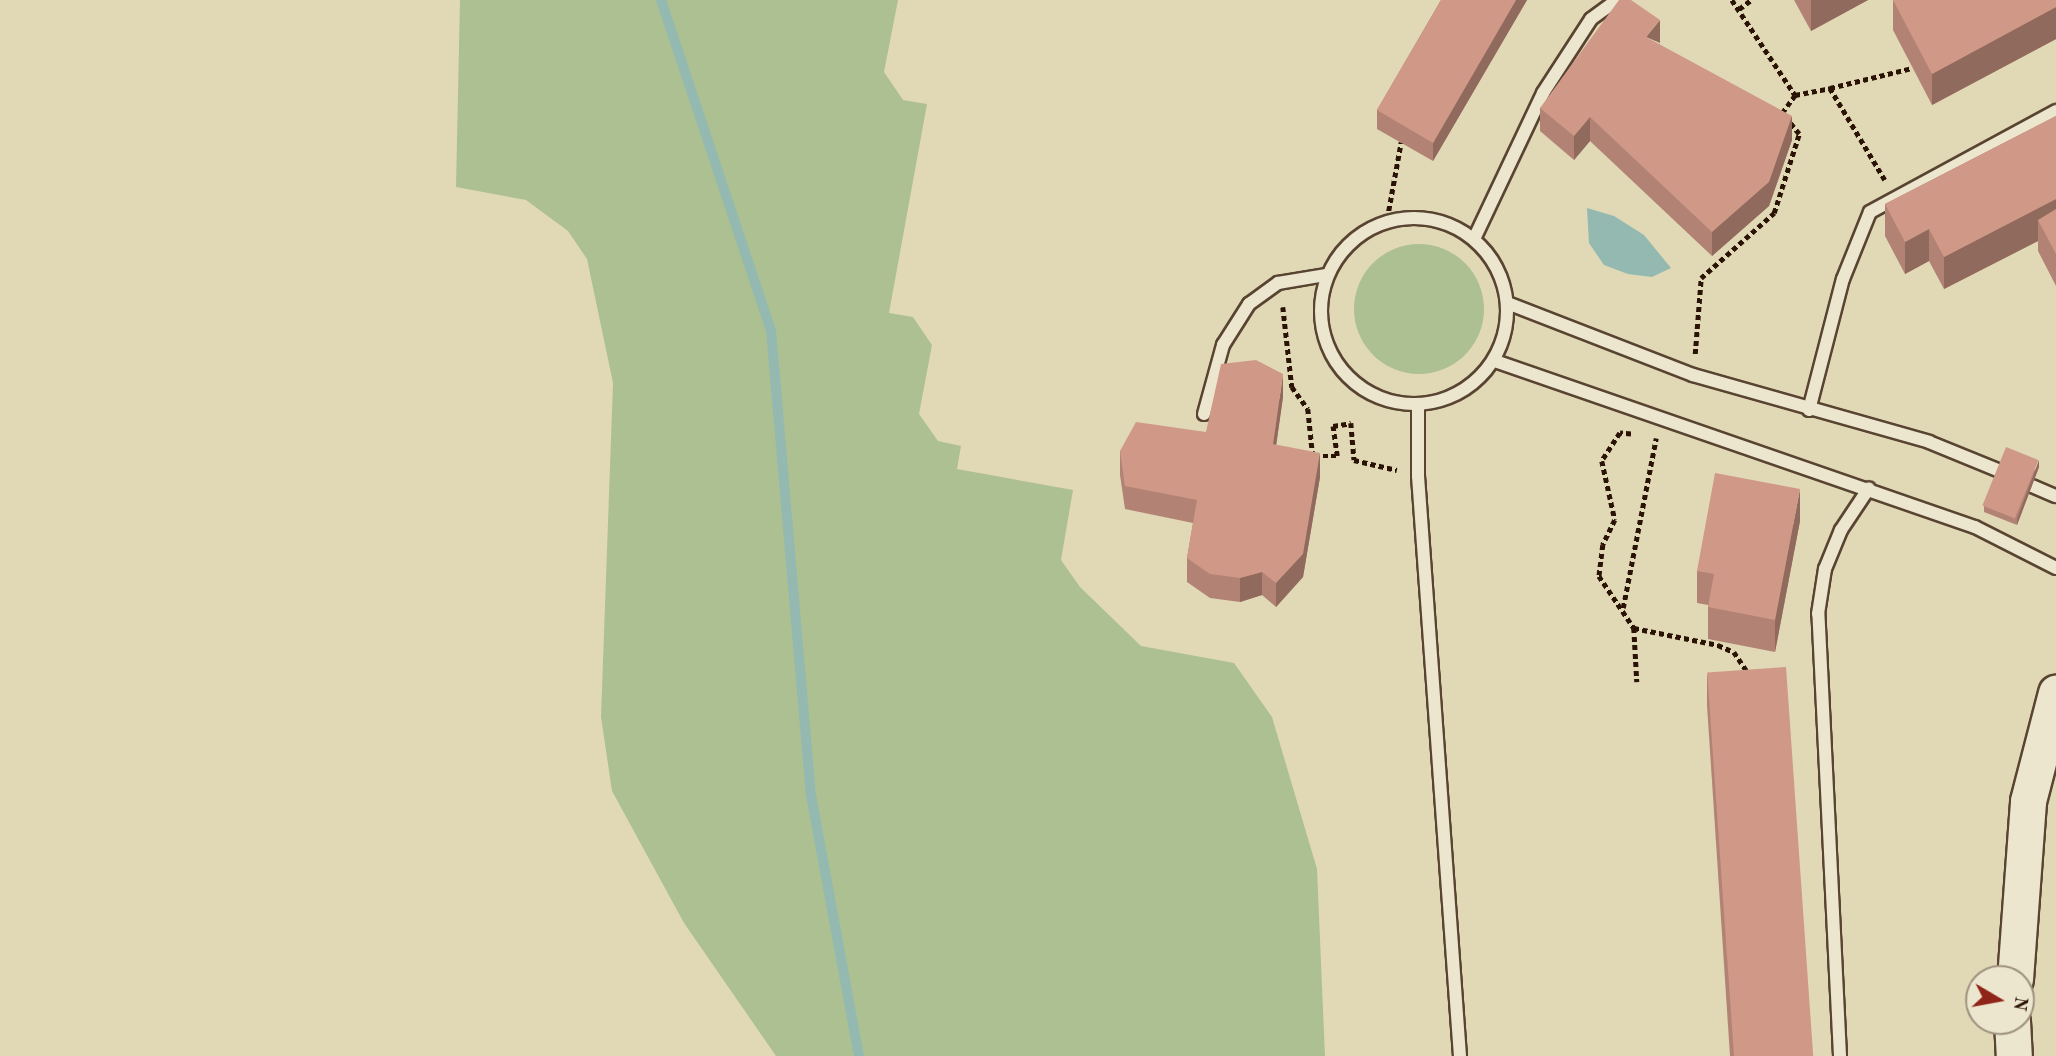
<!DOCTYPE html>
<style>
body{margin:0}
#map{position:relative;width:2056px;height:1056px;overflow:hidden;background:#e1d8b5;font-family:"Old Standard TT",serif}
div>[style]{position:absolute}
.green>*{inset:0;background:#adc092}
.round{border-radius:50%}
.water>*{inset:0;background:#94b9b0}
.stream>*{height:10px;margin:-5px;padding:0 5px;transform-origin:5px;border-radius:5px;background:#94b9b0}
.path>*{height:4.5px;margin-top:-2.25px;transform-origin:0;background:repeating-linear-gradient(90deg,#2a1205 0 5px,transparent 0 8.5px)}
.roads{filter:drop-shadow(2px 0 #584431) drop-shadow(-2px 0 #584431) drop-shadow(0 2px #584431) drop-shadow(0 -2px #584431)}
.lane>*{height:12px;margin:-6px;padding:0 6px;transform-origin:6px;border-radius:6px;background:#ece6cf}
.lane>.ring{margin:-6px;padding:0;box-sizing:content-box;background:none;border:12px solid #ece6cf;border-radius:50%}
.secondary>*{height:35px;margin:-17.5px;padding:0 17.5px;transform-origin:17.5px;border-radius:17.5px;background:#ece6cf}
.wall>*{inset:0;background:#b28374}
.shaded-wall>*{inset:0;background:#916a5e}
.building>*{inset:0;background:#cf9887;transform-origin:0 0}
span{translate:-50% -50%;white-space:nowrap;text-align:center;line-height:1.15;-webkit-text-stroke:7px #ece6cf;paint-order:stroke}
.north{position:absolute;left:1965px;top:965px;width:70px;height:70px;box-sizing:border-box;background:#ece6cf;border:2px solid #9e917e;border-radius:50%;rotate:100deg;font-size:19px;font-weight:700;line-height:28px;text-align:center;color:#2a1205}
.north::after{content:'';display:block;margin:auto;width:24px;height:32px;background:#8f2418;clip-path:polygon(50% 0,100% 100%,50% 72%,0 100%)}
</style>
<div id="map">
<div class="green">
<i style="clip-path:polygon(460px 0,898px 0,884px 72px,903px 100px,927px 104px,889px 313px,913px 317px,932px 345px,919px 414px,938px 441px,961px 446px,957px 469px,1073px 490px,1061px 560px,1080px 587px,1141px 646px,1234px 663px,1272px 717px,1317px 869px,1325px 1056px,776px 1056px,684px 923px,612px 791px,601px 717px,613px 383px,587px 259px,568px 231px,526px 200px,456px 187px)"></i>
<i class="round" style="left:1354px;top:244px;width:130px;height:130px"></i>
</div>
<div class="water">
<i style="clip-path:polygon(1587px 208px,1614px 216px,1644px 235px,1671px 268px,1652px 277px,1628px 274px,1604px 265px,1589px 243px)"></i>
</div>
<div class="stream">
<i style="left:661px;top:0;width:348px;rotate:71.6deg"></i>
<i style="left:771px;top:330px;width:467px;rotate:85.1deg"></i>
<i style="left:811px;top:795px;width:265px;rotate:79.6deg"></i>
</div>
<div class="path">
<i style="left:1732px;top:0;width:114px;rotate:56.4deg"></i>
<i style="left:1795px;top:95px;width:36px;rotate:-11deg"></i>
<i style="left:1830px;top:88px;width:107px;rotate:59.1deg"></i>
<i style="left:1739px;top:9px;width:15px;rotate:-37deg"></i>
<i style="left:1830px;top:88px;width:84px;rotate:-13.7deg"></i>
<i style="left:1782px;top:113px;width:22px;rotate:-54deg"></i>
<i style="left:1387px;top:219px;width:78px;rotate:-79.7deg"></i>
<i style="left:1283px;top:307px;width:81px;rotate:83.6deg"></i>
<i style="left:1292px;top:387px;width:27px;rotate:54deg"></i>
<i style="left:1308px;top:409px;width:48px;rotate:84.1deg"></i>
<i style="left:1695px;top:354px;width:76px;rotate:-85.5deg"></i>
<i style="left:1701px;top:278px;width:98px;rotate:-41.7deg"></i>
<i style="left:1774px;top:213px;width:83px;rotate:-72.4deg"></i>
<i style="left:1799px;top:134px;width:14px;rotate:-129deg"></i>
<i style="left:1631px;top:434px;width:11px;rotate:-175deg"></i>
<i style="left:1620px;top:433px;width:33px;rotate:123deg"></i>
<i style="left:1602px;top:461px;width:60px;rotate:77.6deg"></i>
<i style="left:1615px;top:520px;width:28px;rotate:116deg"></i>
<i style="left:1603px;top:545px;width:31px;rotate:97deg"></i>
<i style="left:1599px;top:576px;width:63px;rotate:56.1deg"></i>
<i style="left:1634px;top:628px;width:86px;rotate:11.4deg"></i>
<i style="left:1718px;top:645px;width:17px;rotate:24deg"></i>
<i style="left:1734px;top:652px;width:25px;rotate:56deg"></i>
<i style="left:1314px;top:456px;width:23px"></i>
<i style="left:1337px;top:456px;width:30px;rotate:-98deg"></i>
<i style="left:1333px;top:426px;width:18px;rotate:-9deg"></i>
<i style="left:1351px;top:423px;width:37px;rotate:85deg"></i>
<i style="left:1354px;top:460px;width:44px;rotate:13.1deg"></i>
<i style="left:1623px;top:608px;width:173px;rotate:-79deg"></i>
<i style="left:1634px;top:628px;width:54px;rotate:86.8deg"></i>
</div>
<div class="roads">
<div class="lane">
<i class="ring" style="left:1321px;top:218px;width:174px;height:174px"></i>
<i style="left:1475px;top:237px;width:159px;rotate:-64.7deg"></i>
<i style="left:1543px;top:93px;width:88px;rotate:-57deg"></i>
<i style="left:1591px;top:19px;width:32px;rotate:-36deg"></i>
<i style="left:1510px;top:304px;width:196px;rotate:21.2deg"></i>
<i style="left:1693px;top:375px;width:245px;rotate:15.8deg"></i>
<i style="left:1929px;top:442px;width:77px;rotate:22.2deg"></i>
<i style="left:1495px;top:361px;width:508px;rotate:19.08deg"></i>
<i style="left:1975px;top:527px;width:91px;rotate:26.8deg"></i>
<i style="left:1418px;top:406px;width:70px;rotate:90deg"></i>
<i style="left:1418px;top:476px;width:582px;rotate:85.86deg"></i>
<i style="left:1809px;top:410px;width:135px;rotate:-75.5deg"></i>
<i style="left:1843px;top:279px;width:72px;rotate:-68.1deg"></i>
<i style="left:1870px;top:212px;width:212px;rotate:-28.5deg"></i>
<i style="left:1204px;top:414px;width:72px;rotate:-74.6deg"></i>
<i style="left:1223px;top:345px;width:49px;rotate:-57.6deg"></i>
<i style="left:1249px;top:304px;width:36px;rotate:-36deg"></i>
<i style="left:1278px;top:283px;width:49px;rotate:-9.5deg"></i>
<i style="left:2032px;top:486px;width:26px;rotate:23deg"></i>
<i style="left:1840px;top:1056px;width:443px;rotate:-92.8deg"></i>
<i style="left:1818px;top:614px;width:46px;rotate:-81.2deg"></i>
<i style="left:1825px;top:569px;width:42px;rotate:-67.7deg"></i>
<i style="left:1841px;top:530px;width:50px;rotate:-56.3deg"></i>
</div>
<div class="secondary">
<i style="left:2015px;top:979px;width:178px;rotate:-85.8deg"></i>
<i style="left:2028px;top:801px;width:112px;rotate:-75.5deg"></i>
<i style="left:2012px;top:1021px;width:35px;rotate:87deg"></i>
</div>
</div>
<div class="wall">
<i style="clip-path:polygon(1441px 0,1527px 0,1433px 161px,1377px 129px,1377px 110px)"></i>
<i style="clip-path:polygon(1794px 0,1868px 0,1811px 31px)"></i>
<i style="clip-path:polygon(1893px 0,2056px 0,2056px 39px,1932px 105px,1893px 30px)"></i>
<i style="clip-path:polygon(1659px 44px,1792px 140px,1769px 206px,1712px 256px,1590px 141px,1574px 160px,1540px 131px,1540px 108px)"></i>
<i style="clip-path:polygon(2056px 116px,2056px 286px,2038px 251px,2038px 241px,1944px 289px,1929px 261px,1905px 274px,1885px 236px,1885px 204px)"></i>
<i style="clip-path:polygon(1283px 397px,1276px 445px,1320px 477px,1303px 577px,1276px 607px,1262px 595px,1240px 602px,1210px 598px,1187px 582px,1187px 558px,1193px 523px,1125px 509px,1120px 475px,1120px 451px,1206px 432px)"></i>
<i style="clip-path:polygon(2039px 467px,2017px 525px,1984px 512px,1984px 506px)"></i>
<i style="clip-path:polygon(1800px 521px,1775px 652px,1708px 639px,1708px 605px,1697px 603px,1697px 571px)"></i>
<i style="clip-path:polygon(1707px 673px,1813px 1056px,1730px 1056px,1707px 705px)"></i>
</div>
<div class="shaded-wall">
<i style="clip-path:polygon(1516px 0,1527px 0,1433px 161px,1433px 143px)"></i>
<i style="clip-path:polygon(1811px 0,1868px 0,1811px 31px)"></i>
<i style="clip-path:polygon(2056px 7px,2056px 39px,1932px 105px,1932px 74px)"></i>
<i style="clip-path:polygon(1660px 20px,1660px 43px,1646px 37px)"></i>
<i style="clip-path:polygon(1792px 116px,1792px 140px,1769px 206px,1712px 256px,1712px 232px)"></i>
<i style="clip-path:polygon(1590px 117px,1590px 141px,1574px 160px,1574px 136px)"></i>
<i style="clip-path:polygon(2056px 199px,2056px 231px,2038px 220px,2038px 241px,1944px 289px,1944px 257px)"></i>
<i style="clip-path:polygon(1929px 229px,1929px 261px,1905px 274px,1905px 242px)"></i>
<i style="clip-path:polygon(1283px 374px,1283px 397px,1273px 468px,1273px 444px)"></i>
<i style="clip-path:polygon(1320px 453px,1320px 477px,1303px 577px,1276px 607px,1276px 583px)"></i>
<i style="clip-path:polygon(2039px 460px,2039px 467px,2017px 525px,2017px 519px)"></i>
<i style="clip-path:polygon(1800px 489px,1800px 521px,1775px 652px,1775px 620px)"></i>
<i style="clip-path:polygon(1262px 572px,1262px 595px,1240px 602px,1240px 578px)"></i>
</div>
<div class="building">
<i style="clip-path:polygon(1441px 0,1516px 0,1433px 143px,1377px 110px)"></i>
<i style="clip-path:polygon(1619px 0,1631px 0,1660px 20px,1646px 37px,1792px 116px,1769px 182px,1712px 232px,1590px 117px,1574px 136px,1540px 108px)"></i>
<i style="clip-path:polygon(1893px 0,2056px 0,2056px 7px,1932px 74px)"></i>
<i style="clip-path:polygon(2056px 116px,2056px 199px,1944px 257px,1929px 229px,1905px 242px,1885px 204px)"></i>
<i style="clip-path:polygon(2056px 209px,2056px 254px,2038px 220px)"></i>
<i style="clip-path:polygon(1256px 360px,1283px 374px,1273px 444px,1320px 453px,1303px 554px,1276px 583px,1262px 572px,1240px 578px,1210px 574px,1187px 558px,1197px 500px,1125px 486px,1120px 451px,1136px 422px,1206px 432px,1221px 364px)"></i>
<i style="left:2006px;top:447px;width:35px;height:63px;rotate:22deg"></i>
<i style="clip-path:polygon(1715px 473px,1800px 489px,1775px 620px,1708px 607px,1714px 574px,1697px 571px)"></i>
<i style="left:1786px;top:667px;width:390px;height:79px;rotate:86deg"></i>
</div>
<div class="north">N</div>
</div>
